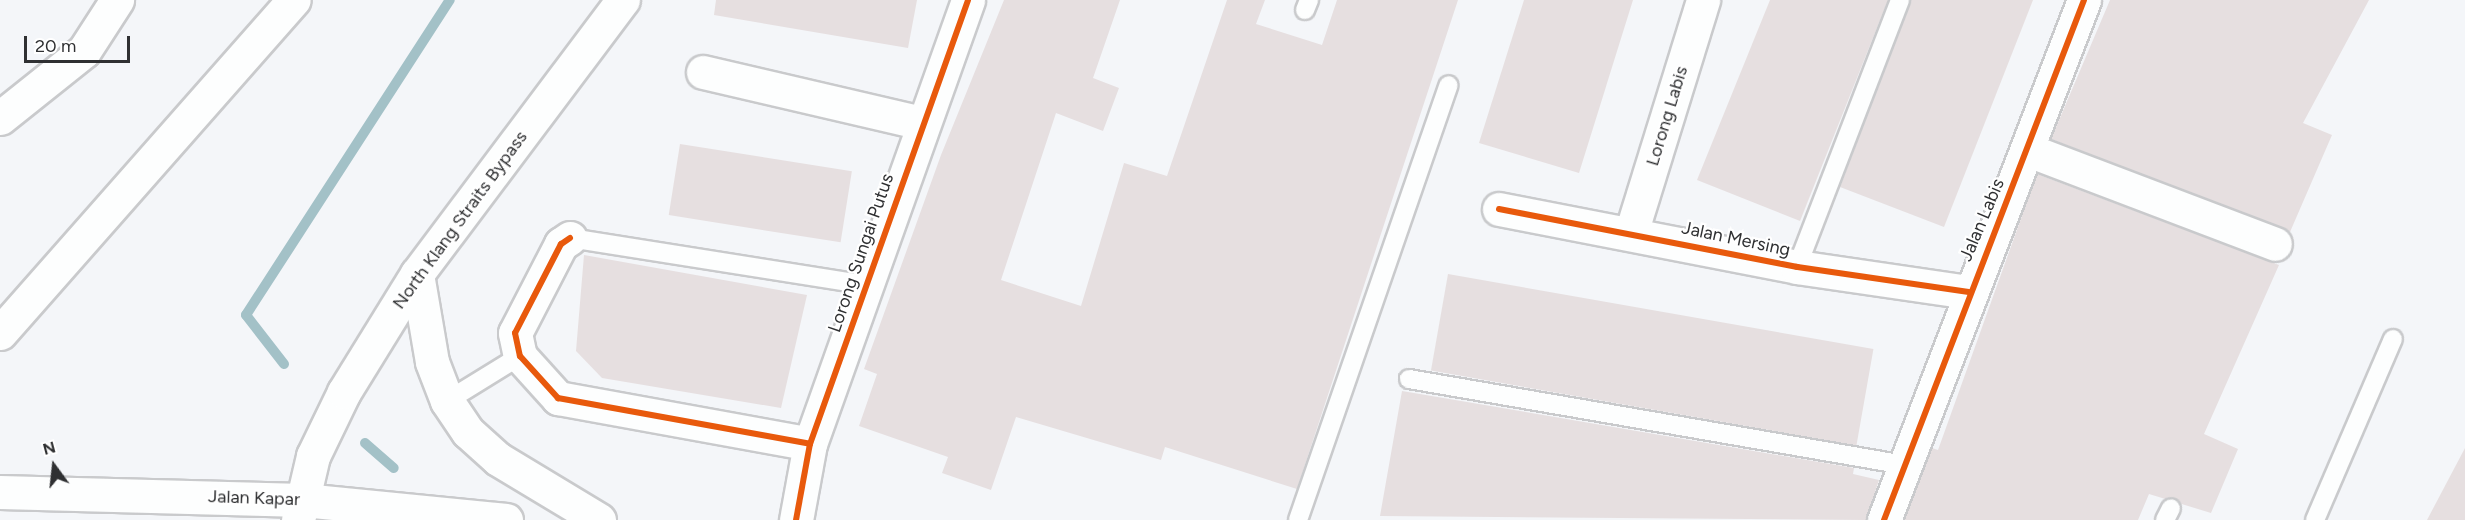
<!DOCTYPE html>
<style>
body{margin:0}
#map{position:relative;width:2465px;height:520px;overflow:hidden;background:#f4f6f9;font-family:Figtree,sans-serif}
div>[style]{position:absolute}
.stream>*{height:10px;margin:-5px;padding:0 5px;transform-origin:5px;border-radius:5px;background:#a3c1c7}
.building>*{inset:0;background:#e6dfe0;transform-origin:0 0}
.roads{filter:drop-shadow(2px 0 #c9cacc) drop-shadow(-2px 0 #c9cacc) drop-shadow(0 2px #c9cacc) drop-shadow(0 -2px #c9cacc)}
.service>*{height:18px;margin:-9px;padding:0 9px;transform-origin:9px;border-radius:9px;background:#fdfefe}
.minor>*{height:33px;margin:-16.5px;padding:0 16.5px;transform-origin:16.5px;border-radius:16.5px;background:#fdfefe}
.trunk>*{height:33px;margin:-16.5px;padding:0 16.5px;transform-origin:16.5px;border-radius:16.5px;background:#fdfefe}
.cycleway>*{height:6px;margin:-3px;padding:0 3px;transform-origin:3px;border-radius:3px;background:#e8590c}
span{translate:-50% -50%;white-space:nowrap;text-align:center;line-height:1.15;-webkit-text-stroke:4.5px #fff;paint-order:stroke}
.street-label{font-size:18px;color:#2f3032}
.north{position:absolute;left:24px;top:436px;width:60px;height:60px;-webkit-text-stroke:4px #fff;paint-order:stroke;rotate:345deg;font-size:16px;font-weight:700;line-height:24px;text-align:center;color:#2f3032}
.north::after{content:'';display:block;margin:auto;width:21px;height:27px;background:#2f3032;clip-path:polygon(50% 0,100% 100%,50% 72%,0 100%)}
.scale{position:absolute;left:24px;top:36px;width:106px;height:27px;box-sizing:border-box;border:3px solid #2f3032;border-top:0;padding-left:8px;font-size:18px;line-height:21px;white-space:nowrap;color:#2f3032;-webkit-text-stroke:4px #fff;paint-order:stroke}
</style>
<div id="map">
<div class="stream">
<i style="left:284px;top:364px;width:62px;rotate:-127.8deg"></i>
<i style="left:246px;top:315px;width:375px;rotate:-57.1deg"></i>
<i style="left:365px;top:443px;width:38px;rotate:41deg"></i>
</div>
<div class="building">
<i style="clip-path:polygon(716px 0,917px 0,908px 48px,714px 15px)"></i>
<i style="clip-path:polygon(1004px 0,1120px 0,1093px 78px,1119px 88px,1103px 131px,1056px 113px,1001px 280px,1081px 306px,1124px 163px,1167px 176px,1227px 0,1265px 0,1256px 24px,1322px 45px,1337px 0,1458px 0,1297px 489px,1165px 447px,1161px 460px,1016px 417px,991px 490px,942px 473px,948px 457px,859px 426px,877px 374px,864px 369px,941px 155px)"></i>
<i style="clip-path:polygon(1524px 0,1633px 0,1579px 173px,1479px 143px)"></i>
<i style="clip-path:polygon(1770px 0,1888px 0,1800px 221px,1697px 180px)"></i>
<i style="clip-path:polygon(1911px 0,2033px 0,1944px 227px,1840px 187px)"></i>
<i style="clip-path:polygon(2110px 0,2369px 0,2303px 123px,2332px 135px,2290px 232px,2051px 139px)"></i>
<i style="left:680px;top:144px;width:174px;height:72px;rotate:9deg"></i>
<i style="clip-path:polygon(2037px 174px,2279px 265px,2204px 434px,2238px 449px,2211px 513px,2149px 494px,2138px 520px,1904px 520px,1932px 448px,1938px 450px)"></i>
<i style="clip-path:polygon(584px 255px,807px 295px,781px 408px,602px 378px,576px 351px)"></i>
<i style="left:1448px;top:274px;width:432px;height:98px;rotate:10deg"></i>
<i style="clip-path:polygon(1402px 391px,1854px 468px,1853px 474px,1879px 480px,1866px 520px,1380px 516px)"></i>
<i style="clip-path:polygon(2465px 448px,2465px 520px,2427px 520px)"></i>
</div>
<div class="roads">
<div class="service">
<i style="left:1305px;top:10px;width:11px;rotate:-68deg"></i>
<i style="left:570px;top:238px;width:300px;rotate:9deg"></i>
<i style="left:1797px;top:267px;width:286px;rotate:-68.9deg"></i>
<i style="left:1409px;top:379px;width:503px;rotate:9.84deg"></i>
<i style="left:447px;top:401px;width:86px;rotate:-31.7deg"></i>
<i style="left:1298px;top:520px;width:460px;rotate:-70.9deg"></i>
<i style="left:2165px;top:520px;width:13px;rotate:-63deg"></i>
<i style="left:2315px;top:520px;width:197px;rotate:-66.7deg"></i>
</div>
<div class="minor">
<i style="left:703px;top:72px;width:225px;rotate:13.1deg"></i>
<i style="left:0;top:118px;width:107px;rotate:-38.6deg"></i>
<i style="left:84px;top:51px;width:61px;rotate:-57.1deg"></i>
<i style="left:2028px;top:150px;width:264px;rotate:20.8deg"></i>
<i style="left:1499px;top:209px;width:304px;rotate:11deg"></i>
<i style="left:1797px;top:267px;width:174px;rotate:8.3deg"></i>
<i style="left:1631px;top:233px;width:244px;rotate:-72.8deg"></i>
<i style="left:570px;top:238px;width:11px;rotate:146deg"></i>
<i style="left:561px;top:244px;width:100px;rotate:117.3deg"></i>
<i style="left:515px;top:333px;width:24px;rotate:78deg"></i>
<i style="left:520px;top:356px;width:57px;rotate:47.9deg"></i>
<i style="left:558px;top:398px;width:256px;rotate:10.3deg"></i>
<i style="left:796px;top:520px;width:77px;rotate:-79.6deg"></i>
<i style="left:810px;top:444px;width:471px;rotate:-70.4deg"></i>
<i style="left:1884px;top:520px;width:557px;rotate:-68.96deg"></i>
</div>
<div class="trunk">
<i style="left:417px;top:274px;width:89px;rotate:80.3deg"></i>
<i style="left:432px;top:362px;width:42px;rotate:69deg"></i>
<i style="left:447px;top:401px;width:37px;rotate:56deg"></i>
<i style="left:468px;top:432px;width:40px;rotate:42deg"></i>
<i style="left:498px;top:459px;width:118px;rotate:31.1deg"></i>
<i style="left:0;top:333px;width:444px;rotate:-48.6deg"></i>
<i style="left:0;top:492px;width:303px;rotate:1.5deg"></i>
<i style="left:303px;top:500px;width:204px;rotate:5.6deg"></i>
<i style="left:298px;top:520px;width:66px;rotate:-76.8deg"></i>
<i style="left:313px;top:456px;width:71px;rotate:-64.2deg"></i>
<i style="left:344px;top:392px;width:139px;rotate:-58.3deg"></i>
<i style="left:417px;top:274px;width:343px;rotate:-53.1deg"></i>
</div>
</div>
<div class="cycleway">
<i style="left:1499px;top:209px;width:304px;rotate:11deg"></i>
<i style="left:1797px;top:267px;width:174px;rotate:8.3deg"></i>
<i style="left:570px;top:238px;width:11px;rotate:146deg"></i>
<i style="left:561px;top:244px;width:100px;rotate:117.3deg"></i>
<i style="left:515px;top:333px;width:24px;rotate:78deg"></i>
<i style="left:520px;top:356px;width:57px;rotate:47.9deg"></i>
<i style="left:558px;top:398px;width:256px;rotate:10.3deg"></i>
<i style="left:796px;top:520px;width:77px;rotate:-79.6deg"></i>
<i style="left:810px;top:444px;width:471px;rotate:-70.4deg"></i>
<i style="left:1884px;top:520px;width:557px;rotate:-68.96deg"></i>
</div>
<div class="street-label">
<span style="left:1667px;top:116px;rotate:-73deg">Lorong Labis</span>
<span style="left:460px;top:220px;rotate:-54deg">North Klang Straits Bypass</span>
<span style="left:1982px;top:220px;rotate:-67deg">Jalan Labis</span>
<span style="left:1736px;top:239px;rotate:12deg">Jalan Mersing</span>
<span style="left:861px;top:253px;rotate:-71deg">Lorong Sungai Putus</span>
<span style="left:254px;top:498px;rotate:2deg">Jalan Kapar</span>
</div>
<div class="north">N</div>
<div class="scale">20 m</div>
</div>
